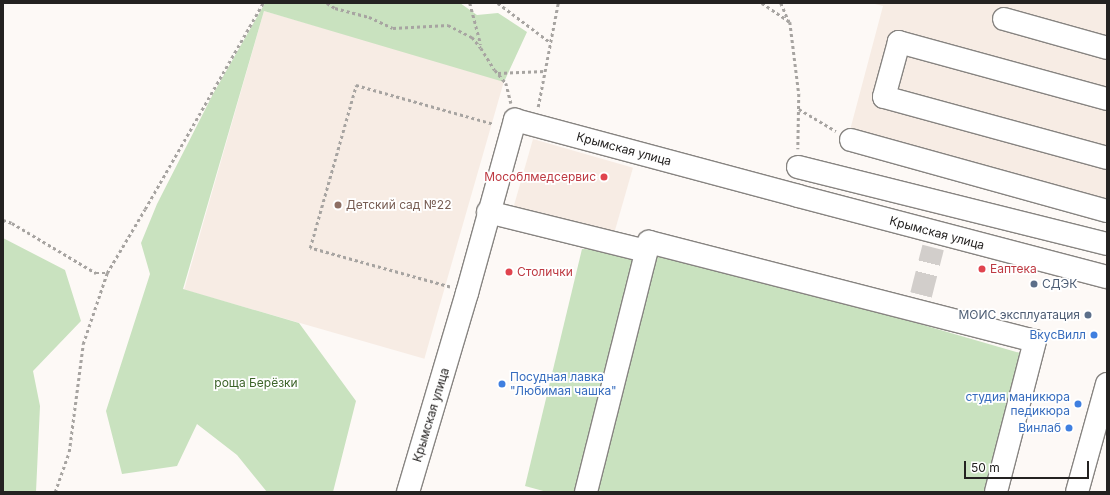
<!DOCTYPE html>
<meta charset="utf-8">
<style>
body{margin:0}
#map{position:relative;width:1110px;height:495px;overflow:hidden;background:#fdf9f6;font-family:Inter,sans-serif}
div>[style]{position:absolute}
.built>*{inset:0;background:#f7ece4;transform-origin:0 0}
.green>*{inset:0;background:#c9e2bf}
.minor-tunnel>*{height:22px;margin-top:-11px;transform-origin:0;background:repeating-linear-gradient(90deg,#d2cecb 0 22px,transparent 0 33px)}
.path>*{height:2.5px;margin-top:-1.25px;transform-origin:0;background:repeating-linear-gradient(90deg,#a7a4a1 0 3px,transparent 0 6px)}
.roads{filter:drop-shadow(1px 0 #878481) drop-shadow(-1px 0 #878481) drop-shadow(0 1px #878481) drop-shadow(0 -1px #878481)}
.minor>*{height:22px;margin:-11px;padding:0 11px;transform-origin:11px;border-radius:11px;background:#fff}
.dots>*{width:11px;height:11px;translate:-50% -50%;box-sizing:border-box;border:2px solid #fff;border-radius:50%}
span{translate:-50% -50%;white-space:nowrap;text-align:center;line-height:1.15;-webkit-text-stroke:3.5px #fff;paint-order:stroke}
.street-label{font-size:12px;color:#242221}
.health-label{font-size:12px;color:#be3a42}
.right{translate:-100% -50%;text-align:right}
.left{translate:0 -50%;text-align:left}
.education-label{font-size:12px;color:#785e54}
.service-label{font-size:12px;color:#4e5e75}
.shop-label{font-size:12px;color:#366cbe}
.park-label{font-size:12px;color:#3d642a}
.frame{position:absolute;inset:0;border:4px solid #242221;pointer-events:none}
.scale{position:absolute;left:964px;top:461px;width:125px;height:18px;box-sizing:border-box;border:2px solid #242221;border-top:0;padding-left:5px;font-size:12px;line-height:14px;white-space:nowrap;color:#242221;-webkit-text-stroke:3px #fff;paint-order:stroke}
</style>
<div id="map">
<div class="built">
<i style="clip-path:polygon(871px 3px,1107px 3px,1107px 219px,845px 149px,883px 6px)"></i>
<i style="left:264px;top:11px;width:250px;height:290px;rotate:16deg"></i>
<i style="left:533px;top:139px;width:104px;height:73px;rotate:16deg"></i>
</div>
<div class="green">
<i style="clip-path:polygon(265px 3px,460px 3px,477px 15px,498px 13px,527px 32px,504px 82px,264px 11px,183px 289px,299px 323px,356px 401px,333px 492px,267px 492px,237px 455px,197px 424px,177px 466px,122px 474px,106px 411px,150px 274px,141px 243px,157px 204px,213px 94px)"></i>
<i style="clip-path:polygon(3px 238px,65px 270px,81px 321px,33px 371px,40px 406px,36px 492px,3px 492px)"></i>
<i style="clip-path:polygon(582px 249px,652px 251px,713px 264px,1027px 355px,995px 492px,547px 492px,525px 486px)"></i>
</div>
<div class="minor-tunnel">
<i style="left:921px;top:295px;width:49px;rotate:-75.7deg"></i>
</div>
<div class="path">
<i style="left:327px;top:3px;width:9px;rotate:32deg"></i>
<i style="left:335px;top:8px;width:35px;rotate:15deg"></i>
<i style="left:369px;top:17px;width:26px;rotate:25deg"></i>
<i style="left:393px;top:28px;width:55px;rotate:-3.1deg"></i>
<i style="left:448px;top:25px;width:27px;rotate:27deg"></i>
<i style="left:472px;top:37px;width:14px;rotate:51deg"></i>
<i style="left:481px;top:48px;width:26px;rotate:58deg"></i>
<i style="left:495px;top:70px;width:17px;rotate:50deg"></i>
<i style="left:506px;top:83px;width:21px;rotate:76deg"></i>
<i style="left:470px;top:3px;width:43px;rotate:75.3deg"></i>
<i style="left:498px;top:3px;width:66px;rotate:37deg"></i>
<i style="left:762px;top:3px;width:34px;rotate:34deg"></i>
<i style="left:790px;top:22px;width:73px;rotate:82.9deg"></i>
<i style="left:799px;top:94px;width:55px;rotate:91deg"></i>
<i style="left:781px;top:3px;width:21px;rotate:67deg"></i>
<i style="left:498px;top:73px;width:47px;rotate:-2.4deg"></i>
<i style="left:538px;top:107px;width:106px;rotate:-79.1deg"></i>
<i style="left:799px;top:109px;width:43px;rotate:30.7deg"></i>
<i style="left:3px;top:220px;width:9px;rotate:18deg"></i>
<i style="left:12px;top:223px;width:98px;rotate:30.8deg"></i>
<i style="left:96px;top:273px;width:11px"></i>
<i style="left:107px;top:273px;width:74px;rotate:-59.3deg"></i>
<i style="left:145px;top:209px;width:237px;rotate:-60.2deg"></i>
<i style="left:450px;top:287px;width:145px;rotate:-164.4deg"></i>
<i style="left:310px;top:248px;width:169px;rotate:-74.2deg"></i>
<i style="left:356px;top:85px;width:143px;rotate:15.8deg"></i>
<i style="left:55px;top:492px;width:42px;rotate:-70.7deg"></i>
<i style="left:69px;top:452px;width:109px;rotate:-82.6deg"></i>
<i style="left:83px;top:344px;width:75px;rotate:-71.3deg"></i>
</div>
<div class="roads">
<div class="minor">
<i style="left:1004px;top:19px;width:107px;rotate:15.7deg"></i>
<i style="left:1107px;top:99px;width:216px;rotate:-164.7deg"></i>
<i style="left:899px;top:42px;width:57px;rotate:105.3deg"></i>
<i style="left:884px;top:97px;width:231px;rotate:15.3deg"></i>
<i style="left:851px;top:140px;width:266px;rotate:15.5deg"></i>
<i style="left:798px;top:167px;width:318px;rotate:14deg"></i>
<i style="left:488px;top:212px;width:163px;rotate:13.9deg"></i>
<i style="left:408px;top:492px;width:208px;rotate:-73.5deg"></i>
<i style="left:467px;top:293px;width:180px;rotate:-74.5deg"></i>
<i style="left:515px;top:120px;width:293px;rotate:15deg"></i>
<i style="left:798px;top:196px;width:319px;rotate:14.7deg"></i>
<i style="left:586px;top:492px;width:258px;rotate:-75.9deg"></i>
<i style="left:649px;top:242px;width:398px;rotate:14.4deg"></i>
<i style="left:1035px;top:341px;width:156px;rotate:104.5deg"></i>
<i style="left:1077px;top:492px;width:112px;rotate:-74.5deg"></i>
</div>
</div>
<div class="dots">
<i style="left:604px;top:177px;background:#e0444e"></i>
<i style="left:338px;top:205px;background:#8d6e63"></i>
<i style="left:982px;top:269px;background:#e0444e"></i>
<i style="left:509px;top:272px;background:#e0444e"></i>
<i style="left:1034px;top:284px;background:#5c6f8a"></i>
<i style="left:1088px;top:315px;background:#5c6f8a"></i>
<i style="left:1094px;top:335px;background:#3f7fe0"></i>
<i style="left:502px;top:384px;background:#3f7fe0"></i>
<i style="left:1078px;top:404px;background:#3f7fe0"></i>
<i style="left:1069px;top:428px;background:#3f7fe0"></i>
</div>
<div class="street-label">
<span style="left:624px;top:149px;rotate:15deg">Крымская улица</span>
<span style="left:937px;top:233px;rotate:15deg">Крымская улица</span>
<span style="left:431px;top:415px;rotate:-73deg">Крымская улица</span>
</div>
<div class="health-label">
<span class="right" style="left:596px;top:177px">Мособлмедсервис</span>
<span class="left" style="left:990px;top:269px">Еаптека</span>
<span class="left" style="left:517px;top:272px">Столички</span>
</div>
<div class="education-label">
<span class="left" style="left:346px;top:205px">Детский сад №22</span>
</div>
<div class="service-label">
<span class="left" style="left:1042px;top:284px">СДЭК</span>
<span class="right" style="left:1080px;top:315px">МОИС эксплуатация</span>
</div>
<div class="shop-label">
<span class="right" style="left:1086px;top:335px">ВкусВилл</span>
<span class="left" style="left:510px;top:384px">Посудная лавка<br>"Любимая чашка"</span>
<span class="right" style="left:1070px;top:404px">студия маникюра<br>педикюра</span>
<span class="right" style="left:1061px;top:428px">Винлаб</span>
</div>
<div class="park-label">
<span style="left:256px;top:383px">роща Берёзки</span>
</div>
<div class="frame"></div>
<div class="scale">50 m</div>
</div>
